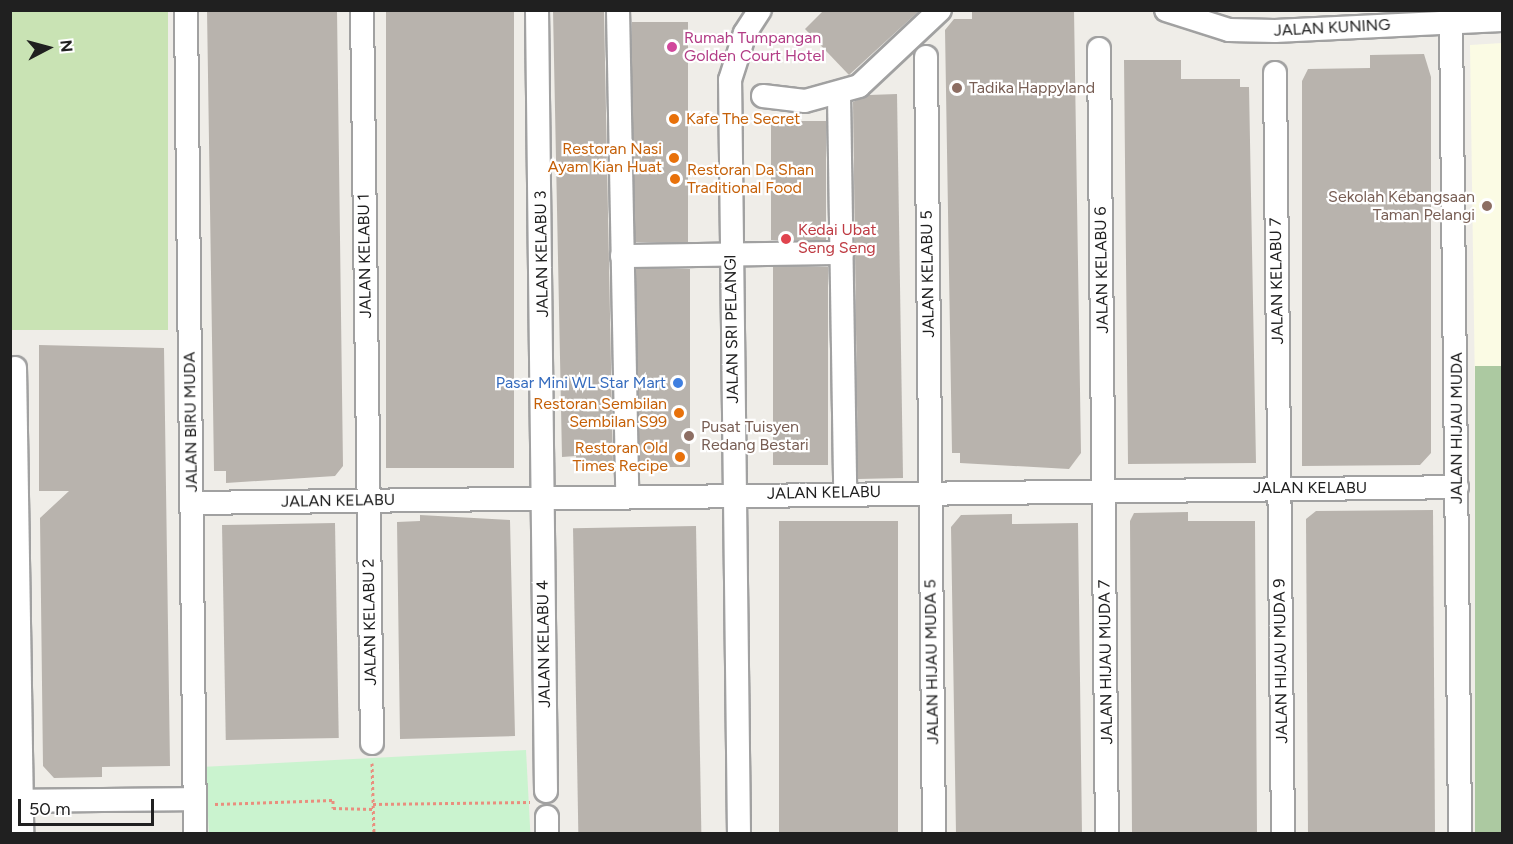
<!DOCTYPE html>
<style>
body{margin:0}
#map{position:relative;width:1513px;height:844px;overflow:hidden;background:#efede8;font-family:Figtree,sans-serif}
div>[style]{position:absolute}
.education>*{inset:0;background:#fbfbe4}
.grass>*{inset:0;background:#c9e3b4;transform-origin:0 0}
.forest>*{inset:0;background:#acc9a1;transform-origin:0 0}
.park>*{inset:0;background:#caf3cf;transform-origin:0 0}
.building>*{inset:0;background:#b8b3ad;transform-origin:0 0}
.path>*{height:3px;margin-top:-1.5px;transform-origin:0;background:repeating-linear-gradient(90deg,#e98e7e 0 3px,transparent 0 6px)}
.roads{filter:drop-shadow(2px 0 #a1a1a1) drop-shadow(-2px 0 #a1a1a1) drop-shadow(0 2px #a1a1a1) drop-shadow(0 -2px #a1a1a1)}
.minor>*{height:22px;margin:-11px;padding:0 11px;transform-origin:11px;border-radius:11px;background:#fff}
.dots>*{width:16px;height:16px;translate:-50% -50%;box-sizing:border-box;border:3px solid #fff;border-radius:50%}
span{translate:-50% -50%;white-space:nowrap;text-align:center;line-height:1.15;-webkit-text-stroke:4.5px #fff;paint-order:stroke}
.street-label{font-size:16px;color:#202020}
.hotel-label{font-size:16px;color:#b23c85}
.left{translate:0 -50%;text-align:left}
.education-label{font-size:16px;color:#785e54}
.right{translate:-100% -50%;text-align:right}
.food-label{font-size:16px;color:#c56008}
.health-label{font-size:16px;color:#be3a42}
.shop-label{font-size:16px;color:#366cbe}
.frame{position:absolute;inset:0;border:12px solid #202020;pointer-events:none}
.north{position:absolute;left:18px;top:18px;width:60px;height:60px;-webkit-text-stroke:4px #fff;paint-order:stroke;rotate:84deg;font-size:16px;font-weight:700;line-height:24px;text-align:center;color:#202020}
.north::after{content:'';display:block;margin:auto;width:21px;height:27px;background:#202020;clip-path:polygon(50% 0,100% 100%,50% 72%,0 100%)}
.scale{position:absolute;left:18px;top:799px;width:136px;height:27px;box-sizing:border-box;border:3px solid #202020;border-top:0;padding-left:8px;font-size:18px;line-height:21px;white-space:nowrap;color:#202020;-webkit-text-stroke:4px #fff;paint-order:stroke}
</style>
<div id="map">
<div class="education">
<i style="clip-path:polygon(1502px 43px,1502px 528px,1477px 530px,1470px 45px)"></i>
</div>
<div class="grass">
<i style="left:11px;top:10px;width:157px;height:320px"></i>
</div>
<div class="forest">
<i style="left:1502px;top:366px;width:467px;height:27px;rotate:90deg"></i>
</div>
<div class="park">
<i style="left:526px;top:750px;width:83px;height:321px;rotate:87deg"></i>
</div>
<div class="building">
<i style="clip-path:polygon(207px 10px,337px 10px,343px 466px,335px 476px,226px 483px,226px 471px,214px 471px)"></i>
<i style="left:386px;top:10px;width:128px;height:458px"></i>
<i style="clip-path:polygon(553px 10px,604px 10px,613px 467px,577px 468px,576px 456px,562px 457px)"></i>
<i style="clip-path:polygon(824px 10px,920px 10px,849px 75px,805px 29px)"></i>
<i style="clip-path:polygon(972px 10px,1074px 10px,1081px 453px,1069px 469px,960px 463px,960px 453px,952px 453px,945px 30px,954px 19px,972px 19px)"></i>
<i style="left:632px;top:22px;width:56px;height:220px"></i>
<i style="clip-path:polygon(1424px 54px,1431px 77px,1431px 453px,1420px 465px,1302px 466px,1302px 81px,1308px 69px,1370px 68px,1370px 55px)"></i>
<i style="clip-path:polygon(1124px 60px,1181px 60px,1181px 79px,1240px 79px,1240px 87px,1249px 87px,1256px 463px,1128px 464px)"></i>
<i style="clip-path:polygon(897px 94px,903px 478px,858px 479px,853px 102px,869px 95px)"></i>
<i style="left:771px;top:121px;width:55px;height:119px"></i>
<i style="left:773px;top:267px;width:55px;height:198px"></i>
<i style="left:636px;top:269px;width:54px;height:198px"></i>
<i style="clip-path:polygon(39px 345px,164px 348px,170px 766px,102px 767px,102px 777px,54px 778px,43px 766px,40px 518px,69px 491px,39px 491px)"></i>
<i style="clip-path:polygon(1433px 510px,1435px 834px,1308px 834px,1306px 519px,1316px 511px)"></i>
<i style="clip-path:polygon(1188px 512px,1188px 521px,1255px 521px,1257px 834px,1132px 834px,1130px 521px,1134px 513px)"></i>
<i style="clip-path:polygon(1012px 514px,1012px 524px,1078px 523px,1082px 834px,956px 834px,951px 527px,961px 515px)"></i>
<i style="clip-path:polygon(420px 515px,510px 520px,515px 736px,400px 739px,397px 522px,420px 521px)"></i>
<i style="left:898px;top:521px;width:313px;height:119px;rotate:90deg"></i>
<i style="left:335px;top:523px;width:215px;height:113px;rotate:89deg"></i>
<i style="left:696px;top:526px;width:308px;height:123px;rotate:89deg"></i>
</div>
<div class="path">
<i style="left:372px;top:763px;width:71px;rotate:88.4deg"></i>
<i style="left:215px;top:804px;width:118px;rotate:-1.9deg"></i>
<i style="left:333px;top:800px;width:8px;rotate:90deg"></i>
<i style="left:333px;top:808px;width:40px;rotate:1.4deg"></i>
<i style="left:373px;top:804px;width:157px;rotate:-0.7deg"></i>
</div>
<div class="roads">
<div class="minor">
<i style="left:186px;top:10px;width:824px;rotate:89.37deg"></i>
<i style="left:362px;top:10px;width:733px;rotate:89.22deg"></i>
<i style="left:537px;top:10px;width:781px;rotate:89.34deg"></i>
<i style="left:618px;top:10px;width:487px;rotate:88.9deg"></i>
<i style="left:1166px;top:10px;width:66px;rotate:17.6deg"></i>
<i style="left:1229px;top:30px;width:46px;rotate:1.2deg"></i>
<i style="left:1275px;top:31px;width:227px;rotate:-2.8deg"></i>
<i style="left:1451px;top:22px;width:812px;rotate:89.36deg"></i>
<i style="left:1099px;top:49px;width:785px;rotate:89.42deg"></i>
<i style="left:926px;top:57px;width:777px;rotate:89.41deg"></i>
<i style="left:1275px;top:73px;width:761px;rotate:89.4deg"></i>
<i style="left:839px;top:95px;width:397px;rotate:89.1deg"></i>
<i style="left:763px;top:96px;width:42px;rotate:6.8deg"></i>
<i style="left:805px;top:101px;width:56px;rotate:-15.5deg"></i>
<i style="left:859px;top:86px;width:111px;rotate:-43.2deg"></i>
<i style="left:622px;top:256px;width:220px;rotate:-0.8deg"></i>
<i style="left:15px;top:368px;width:466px;rotate:89.1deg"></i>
<i style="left:192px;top:503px;width:1265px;rotate:-0.72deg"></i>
<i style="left:10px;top:801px;width:185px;rotate:-0.6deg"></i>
<i style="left:547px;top:817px;width:17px;rotate:90deg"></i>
<i style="left:739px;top:834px;width:754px;rotate:-90.68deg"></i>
<i style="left:730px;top:80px;width:49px;rotate:-72.3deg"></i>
<i style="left:745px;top:33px;width:27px;rotate:-57deg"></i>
</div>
</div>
<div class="dots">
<i style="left:672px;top:47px;background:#d1479c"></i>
<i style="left:957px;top:88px;background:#8d6e63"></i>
<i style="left:674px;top:119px;background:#e8710a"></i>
<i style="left:674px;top:158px;background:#e8710a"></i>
<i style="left:675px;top:179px;background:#e8710a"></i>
<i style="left:1487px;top:206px;background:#8d6e63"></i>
<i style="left:786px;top:239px;background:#e0444e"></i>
<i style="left:678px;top:383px;background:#3f7fe0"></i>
<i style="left:679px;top:413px;background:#e8710a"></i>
<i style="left:689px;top:436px;background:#8d6e63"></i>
<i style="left:680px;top:457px;background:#e8710a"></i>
</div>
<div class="street-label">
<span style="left:1332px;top:28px;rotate:-3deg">JALAN KUNING</span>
<span style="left:542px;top:254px;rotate:-91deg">JALAN KELABU 3</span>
<span style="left:365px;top:256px;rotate:-91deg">JALAN KELABU 1</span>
<span style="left:1102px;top:270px;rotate:-91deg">JALAN KELABU 6</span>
<span style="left:928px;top:274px;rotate:-91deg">JALAN KELABU 5</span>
<span style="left:1277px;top:281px;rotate:-91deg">JALAN KELABU 7</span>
<span style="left:732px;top:329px;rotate:-91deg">JALAN SRI PELANGI</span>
<span style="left:191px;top:422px;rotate:-91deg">JALAN BIRU MUDA</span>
<span style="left:1457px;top:428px;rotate:-90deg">JALAN HIJAU MUDA</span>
<span style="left:1310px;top:488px">JALAN KELABU</span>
<span style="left:824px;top:493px;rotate:-1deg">JALAN KELABU</span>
<span style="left:338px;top:501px;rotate:-1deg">JALAN KELABU</span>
<span style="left:370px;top:622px;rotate:-91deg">JALAN KELABU 2</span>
<span style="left:544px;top:644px;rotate:-91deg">JALAN KELABU 4</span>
<span style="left:1281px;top:661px;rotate:-91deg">JALAN HIJAU MUDA 9</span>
<span style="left:932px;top:662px;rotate:-91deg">JALAN HIJAU MUDA 5</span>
<span style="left:1106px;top:662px;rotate:-91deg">JALAN HIJAU MUDA 7</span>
</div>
<div class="hotel-label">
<span class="left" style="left:684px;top:47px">Rumah Tumpangan<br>Golden Court Hotel</span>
</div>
<div class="education-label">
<span class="left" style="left:969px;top:88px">Tadika Happyland</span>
<span class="right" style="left:1475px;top:206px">Sekolah Kebangsaan<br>Taman Pelangi</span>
<span class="left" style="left:701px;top:436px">Pusat Tuisyen<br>Redang Bestari</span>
</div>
<div class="food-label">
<span class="left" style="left:686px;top:119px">Kafe The Secret</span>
<span class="right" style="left:662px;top:158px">Restoran Nasi<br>Ayam Kian Huat</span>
<span class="left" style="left:687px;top:179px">Restoran Da Shan<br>Traditional Food</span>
<span class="right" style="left:667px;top:413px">Restoran Sembilan<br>Sembilan S99</span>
<span class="right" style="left:668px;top:457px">Restoran Old<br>Times Recipe</span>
</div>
<div class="health-label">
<span class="left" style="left:798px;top:239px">Kedai Ubat<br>Seng Seng</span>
</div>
<div class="shop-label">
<span class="right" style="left:666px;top:383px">Pasar Mini WL Star Mart</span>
</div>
<div class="frame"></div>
<div class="north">N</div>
<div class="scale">50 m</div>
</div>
